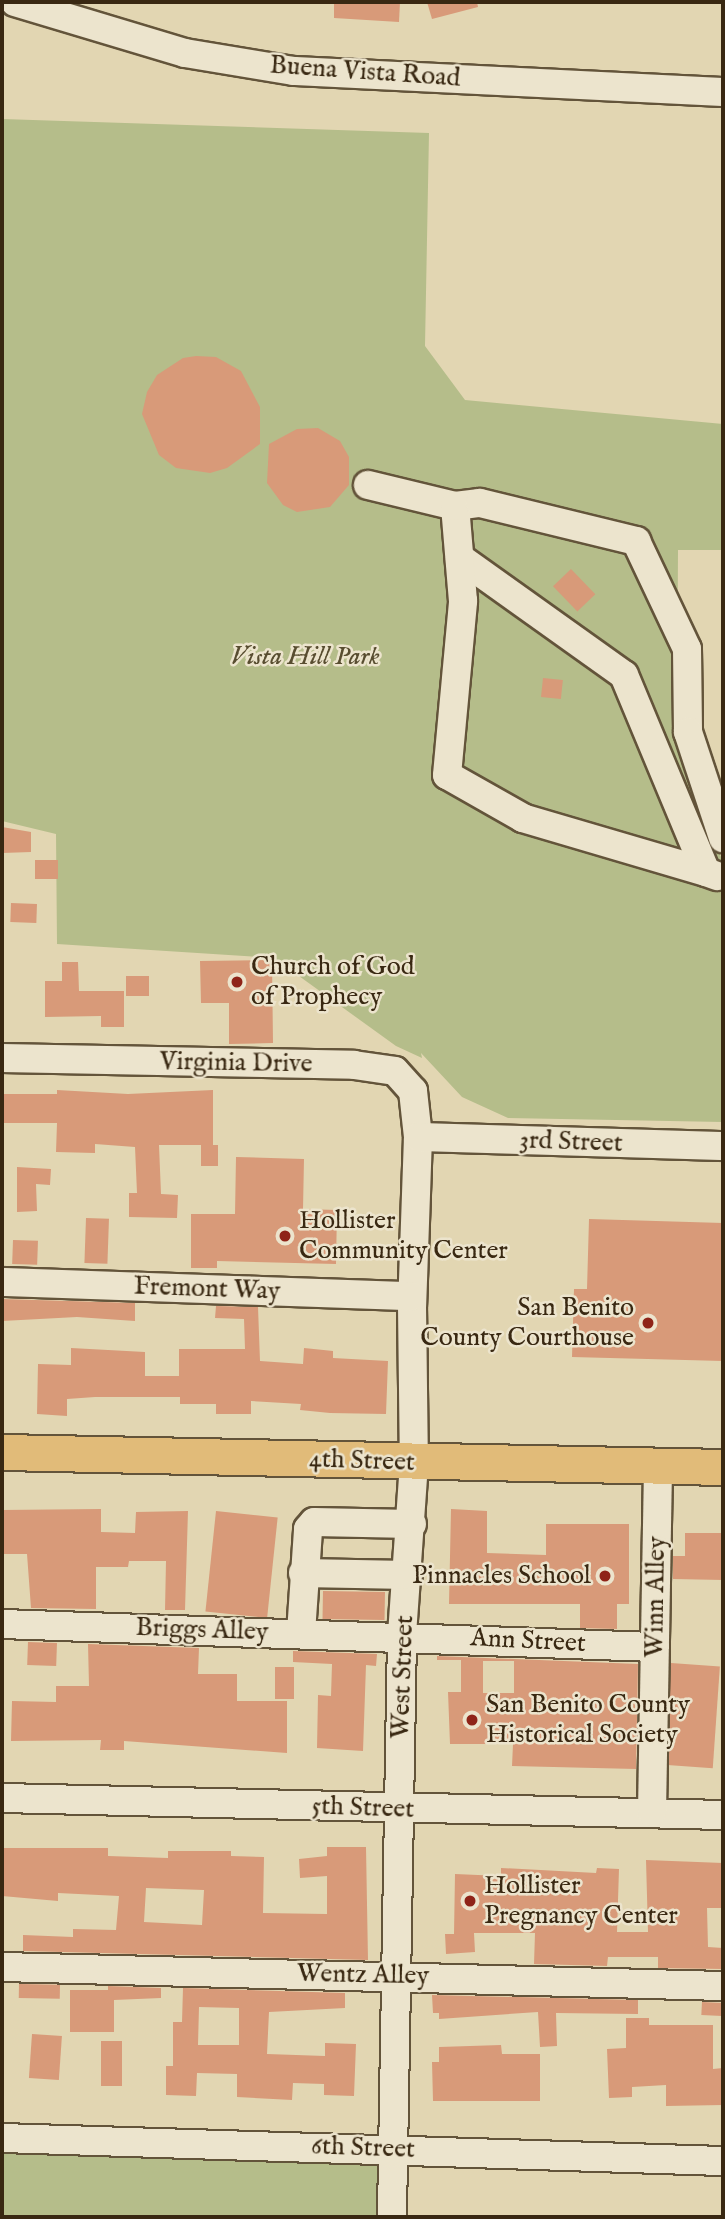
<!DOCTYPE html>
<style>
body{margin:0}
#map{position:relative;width:725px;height:2219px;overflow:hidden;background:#e2d6b2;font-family:"IM FELL English",serif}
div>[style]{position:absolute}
.green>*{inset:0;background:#b5bd8a}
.building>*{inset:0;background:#d89a79;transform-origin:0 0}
.roads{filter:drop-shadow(2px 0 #63543a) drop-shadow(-2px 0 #63543a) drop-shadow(0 2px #63543a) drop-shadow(0 -2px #63543a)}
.minor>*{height:28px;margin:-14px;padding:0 14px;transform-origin:14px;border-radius:14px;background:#ece4cd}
.major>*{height:35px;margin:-17.5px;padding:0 17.5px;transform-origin:17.5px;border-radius:17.5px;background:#e1bb79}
.dots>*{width:19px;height:19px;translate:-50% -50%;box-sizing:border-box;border:4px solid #ece4cd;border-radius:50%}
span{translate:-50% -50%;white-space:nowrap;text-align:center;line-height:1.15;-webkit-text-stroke:5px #ece4cd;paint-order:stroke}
.street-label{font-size:26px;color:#392812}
.park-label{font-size:26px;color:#584d30;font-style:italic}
.poi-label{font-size:26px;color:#392812}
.left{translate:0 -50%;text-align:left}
.right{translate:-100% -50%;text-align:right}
.frame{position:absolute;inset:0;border:4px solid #392812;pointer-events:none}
</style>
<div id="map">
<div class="green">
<i style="clip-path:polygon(2px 119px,429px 133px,425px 346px,465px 400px,723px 424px,723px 550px,678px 550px,677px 727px,680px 751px,723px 862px,723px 1122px,508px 1118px,462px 1097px,421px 1053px,422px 1058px,396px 1046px,274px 958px,57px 944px,56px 834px,2px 821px)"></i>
<i style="clip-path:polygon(2px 2152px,382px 2161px,381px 2217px,2px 2217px)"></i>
</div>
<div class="building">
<i style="clip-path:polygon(334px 2px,400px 2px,399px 22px,334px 18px)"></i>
<i style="clip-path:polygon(427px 2px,477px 2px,478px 7px,432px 19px)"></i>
<i style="clip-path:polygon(196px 356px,216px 357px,241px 371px,260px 407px,260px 444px,227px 468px,210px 473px,176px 468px,159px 455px,142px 414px,147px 392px,157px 375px,183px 358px)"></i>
<i style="clip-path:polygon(318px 428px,340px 441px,349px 457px,349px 485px,330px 507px,297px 512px,283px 505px,267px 483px,269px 444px,297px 429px)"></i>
<i style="left:571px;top:569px;width:35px;height:25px;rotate:46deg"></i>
<i style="left:543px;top:678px;width:20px;height:19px;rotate:6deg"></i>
<i style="clip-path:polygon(2px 827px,31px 832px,31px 852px,2px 853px)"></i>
<i style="left:35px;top:860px;width:23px;height:19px"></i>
<i style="left:11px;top:903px;width:26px;height:19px;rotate:2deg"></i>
<i style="clip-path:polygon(272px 960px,273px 1043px,229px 1044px,229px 1003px,201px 1003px,200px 961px)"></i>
<i style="clip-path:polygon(62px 962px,78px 962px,79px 991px,124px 991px,124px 1027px,101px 1027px,101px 1016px,45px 1017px,45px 981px,62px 981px)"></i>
<i style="left:126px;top:976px;width:23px;height:20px"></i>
<i style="clip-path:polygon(57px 1090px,128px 1094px,213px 1090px,213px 1145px,159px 1145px,161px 1194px,178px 1195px,177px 1218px,129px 1217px,129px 1193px,137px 1193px,135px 1147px,95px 1144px,95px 1153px,56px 1152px,57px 1123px,2px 1123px,2px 1094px,57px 1094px)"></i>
<i style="left:218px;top:1145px;width:21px;height:17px;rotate:90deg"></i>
<i style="clip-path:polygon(236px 1157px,304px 1159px,303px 1209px,337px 1210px,336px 1264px,217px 1261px,217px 1268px,191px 1268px,191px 1214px,235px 1214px)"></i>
<i style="clip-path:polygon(17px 1167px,51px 1169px,50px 1185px,36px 1184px,37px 1211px,17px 1212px)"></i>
<i style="left:86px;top:1218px;width:23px;height:45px;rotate:2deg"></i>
<i style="clip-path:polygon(589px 1219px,723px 1223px,723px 1361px,572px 1357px,574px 1289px,587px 1289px)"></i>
<i style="left:13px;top:1240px;width:25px;height:24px;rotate:2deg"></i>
<i style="clip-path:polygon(2px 1299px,135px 1303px,135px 1321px,77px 1317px,2px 1321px)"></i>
<i style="clip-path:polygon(216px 1306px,258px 1307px,260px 1361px,303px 1364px,304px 1348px,333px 1351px,333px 1358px,388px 1361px,386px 1414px,330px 1413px,300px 1410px,301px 1404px,251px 1401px,251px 1414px,216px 1414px,216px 1404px,180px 1404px,180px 1397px,95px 1397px,67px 1399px,67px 1416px,37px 1414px,38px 1364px,71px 1365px,71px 1348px,145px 1352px,145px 1376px,179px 1376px,179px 1349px,245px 1349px,244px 1319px,215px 1318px)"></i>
<i style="clip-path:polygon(101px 1509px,101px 1532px,135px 1533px,136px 1512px,188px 1511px,185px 1610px,165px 1610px,166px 1561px,129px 1561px,128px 1567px,96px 1567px,96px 1609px,31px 1608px,27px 1554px,2px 1554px,2px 1510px)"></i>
<i style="clip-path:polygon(451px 1509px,487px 1511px,487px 1553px,546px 1555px,546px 1524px,629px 1524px,629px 1604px,617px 1604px,617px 1629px,580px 1628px,580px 1604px,449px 1604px)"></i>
<i style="left:216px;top:1511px;width:62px;height:101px;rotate:6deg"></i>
<i style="clip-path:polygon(685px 1533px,723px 1533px,723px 1580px,673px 1579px,673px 1556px,685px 1556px)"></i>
<i style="left:323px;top:1591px;width:62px;height:28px;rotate:1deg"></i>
<i style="left:28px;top:1642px;width:29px;height:23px;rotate:2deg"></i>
<i style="clip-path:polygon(88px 1644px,199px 1648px,198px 1674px,237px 1674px,237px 1701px,287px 1701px,287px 1753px,124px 1741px,124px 1750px,100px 1750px,101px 1740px,11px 1741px,12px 1701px,56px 1702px,56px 1686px,89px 1686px)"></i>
<i style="clip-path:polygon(293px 1651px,377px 1654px,376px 1666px,366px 1665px,363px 1751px,317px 1748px,318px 1695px,331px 1696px,332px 1664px,293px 1662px)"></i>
<i style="clip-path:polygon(evenodd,437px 1656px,638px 1664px,636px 1769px,512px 1766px,513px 1744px,450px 1744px,448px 1692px,461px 1692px,461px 1660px,437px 1660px,437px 1656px,483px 1661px,514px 1661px,514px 1693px,483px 1693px,483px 1661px)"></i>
<i style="left:671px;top:1663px;width:49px;height:102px;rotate:4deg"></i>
<i style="left:275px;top:1667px;width:19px;height:32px"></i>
<i style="clip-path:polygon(evenodd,327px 1847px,366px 1847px,368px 1960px,23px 1951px,23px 1935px,73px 1937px,73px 1929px,116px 1930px,119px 1896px,58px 1893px,58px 1901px,2px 1896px,2px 1848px,108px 1848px,108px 1856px,168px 1858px,168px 1851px,231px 1851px,231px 1856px,264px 1857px,263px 1913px,327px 1914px,327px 1876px,300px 1878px,299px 1859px,327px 1856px,327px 1847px,146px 1888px,204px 1890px,202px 1925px,144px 1922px,146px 1888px)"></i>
<i style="clip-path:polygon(646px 1860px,723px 1863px,723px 1908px,707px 1908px,708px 1947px,723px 1948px,723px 1969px,658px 1968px,658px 1957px,608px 1957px,607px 1966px,534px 1964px,535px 1933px,474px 1933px,475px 1952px,446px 1954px,445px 1934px,454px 1934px,455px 1874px,501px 1876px,501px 1868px,596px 1873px,597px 1868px,619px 1869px,617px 1932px,648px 1932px)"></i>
<i style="left:19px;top:1984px;width:41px;height:14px;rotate:1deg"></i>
<i style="clip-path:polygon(108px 1986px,161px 1988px,161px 1998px,114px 2000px,114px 2032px,70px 2032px,70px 1990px,108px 1990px)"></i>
<i style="clip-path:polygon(evenodd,183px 1988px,345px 1993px,345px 2008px,269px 2012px,267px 2054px,325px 2056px,325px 2043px,356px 2044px,354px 2096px,324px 2095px,324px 2084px,293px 2083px,292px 2100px,237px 2097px,237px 2074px,197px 2073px,196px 2096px,166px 2095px,166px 2066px,173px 2066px,173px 2022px,182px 2022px,183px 1988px,199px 2007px,239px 2008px,239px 2045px,198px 2045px,199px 2007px)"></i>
<i style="clip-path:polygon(432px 1995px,638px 2000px,638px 2014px,556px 2013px,557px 2046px,540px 2047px,538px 2012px,439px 2019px,439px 2013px,433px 2013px)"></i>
<i style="left:702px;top:2002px;width:21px;height:13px;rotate:3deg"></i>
<i style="clip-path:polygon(626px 2018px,649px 2018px,649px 2025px,713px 2025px,713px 2069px,723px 2068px,723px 2105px,666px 2106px,666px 2085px,632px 2087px,632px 2097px,609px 2098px,607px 2049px,626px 2048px)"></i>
<i style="left:32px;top:2034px;width:30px;height:44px;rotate:4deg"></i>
<i style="left:101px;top:2041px;width:21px;height:45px"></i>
<i style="clip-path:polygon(501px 2045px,502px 2054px,540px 2054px,540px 2101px,433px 2101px,432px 2062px,439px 2062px,439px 2047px)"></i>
</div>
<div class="roads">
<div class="minor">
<i style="left:15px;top:2px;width:177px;rotate:16.7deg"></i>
<i style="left:185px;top:53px;width:110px;rotate:9.4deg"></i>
<i style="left:294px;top:71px;width:430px;rotate:2.8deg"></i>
<i style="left:368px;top:485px;width:89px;rotate:13.6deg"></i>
<i style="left:460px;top:558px;width:201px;rotate:35.5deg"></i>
<i style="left:624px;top:675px;width:213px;rotate:67.4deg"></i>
<i style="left:706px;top:872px;width:12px;rotate:20deg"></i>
<i style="left:706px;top:872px;width:191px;rotate:-163.6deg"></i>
<i style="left:523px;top:818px;width:87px;rotate:-150.5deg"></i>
<i style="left:447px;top:775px;width:175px;rotate:-84.7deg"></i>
<i style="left:463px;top:601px;width:95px;rotate:-94.8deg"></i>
<i style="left:455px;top:506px;width:25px;rotate:-7deg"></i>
<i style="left:480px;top:503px;width:161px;rotate:13.7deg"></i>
<i style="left:636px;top:541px;width:119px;rotate:64.7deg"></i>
<i style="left:687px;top:649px;width:83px;rotate:89.3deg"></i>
<i style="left:688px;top:732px;width:112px;rotate:71.7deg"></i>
<i style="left:2px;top:1058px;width:352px;rotate:1.1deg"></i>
<i style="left:354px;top:1065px;width:41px;rotate:8.3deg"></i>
<i style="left:395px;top:1071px;width:27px;rotate:48deg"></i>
<i style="left:413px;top:1091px;width:46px;rotate:83.8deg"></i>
<i style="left:418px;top:1137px;width:169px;rotate:92deg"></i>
<i style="left:412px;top:1306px;width:157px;rotate:89.3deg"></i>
<i style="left:414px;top:1463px;width:173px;rotate:94deg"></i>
<i style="left:402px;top:1636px;width:581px;rotate:90.99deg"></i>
<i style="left:418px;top:1137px;width:305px;rotate:1.7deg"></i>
<i style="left:2px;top:1282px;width:410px;rotate:2deg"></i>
<i style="left:303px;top:1573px;width:105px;rotate:1.1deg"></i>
<i style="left:2px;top:1624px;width:653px;rotate:2.02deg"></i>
<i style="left:301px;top:1633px;width:104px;rotate:-86.1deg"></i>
<i style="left:308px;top:1529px;width:9px;rotate:-49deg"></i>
<i style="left:314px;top:1522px;width:98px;rotate:1.2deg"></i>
<i style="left:2px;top:1798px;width:721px;rotate:1.35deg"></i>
<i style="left:652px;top:1812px;width:346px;rotate:-89deg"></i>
<i style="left:2px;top:1967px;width:721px;rotate:1.51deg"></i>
<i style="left:2px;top:2138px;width:721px;rotate:1.83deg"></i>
</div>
<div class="major">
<i style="left:2px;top:1452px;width:721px;rotate:1.19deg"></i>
</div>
</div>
<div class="dots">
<i style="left:237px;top:982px;background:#8f2418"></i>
<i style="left:285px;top:1236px;background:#8f2418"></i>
<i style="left:648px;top:1323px;background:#8f2418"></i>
<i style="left:605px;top:1576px;background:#8f2418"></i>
<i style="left:472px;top:1720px;background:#8f2418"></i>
<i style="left:470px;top:1901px;background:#8f2418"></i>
</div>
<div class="street-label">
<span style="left:365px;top:72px;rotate:4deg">Buena Vista Road</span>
<span style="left:236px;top:1063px;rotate:1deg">Virginia Drive</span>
<span style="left:571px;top:1142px;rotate:2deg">3rd Street</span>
<span style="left:207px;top:1289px;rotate:2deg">Fremont Way</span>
<span style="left:362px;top:1461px;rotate:2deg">4th Street</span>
<span style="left:656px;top:1597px;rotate:-89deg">Winn Alley</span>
<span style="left:202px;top:1630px;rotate:2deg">Briggs Alley</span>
<span style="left:528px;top:1641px;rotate:3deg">Ann Street</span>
<span style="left:403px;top:1677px;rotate:-88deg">West Street</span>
<span style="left:363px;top:1808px;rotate:2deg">5th Street</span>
<span style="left:363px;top:1975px;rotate:1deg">Wentz Alley</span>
<span style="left:363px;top:2148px;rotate:2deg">6th Street</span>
</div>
<div class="park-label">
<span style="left:305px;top:657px">Vista Hill Park</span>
</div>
<div class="poi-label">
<span class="left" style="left:251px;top:982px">Church of God<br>of Prophecy</span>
<span class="left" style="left:299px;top:1236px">Hollister<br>Community Center</span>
<span class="right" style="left:634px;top:1323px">San Benito<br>County Courthouse</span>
<span class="right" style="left:591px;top:1576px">Pinnacles School</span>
<span class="left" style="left:486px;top:1720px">San Benito County<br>Historical Society</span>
<span class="left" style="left:484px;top:1901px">Hollister<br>Pregnancy Center</span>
</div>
<div class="frame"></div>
</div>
